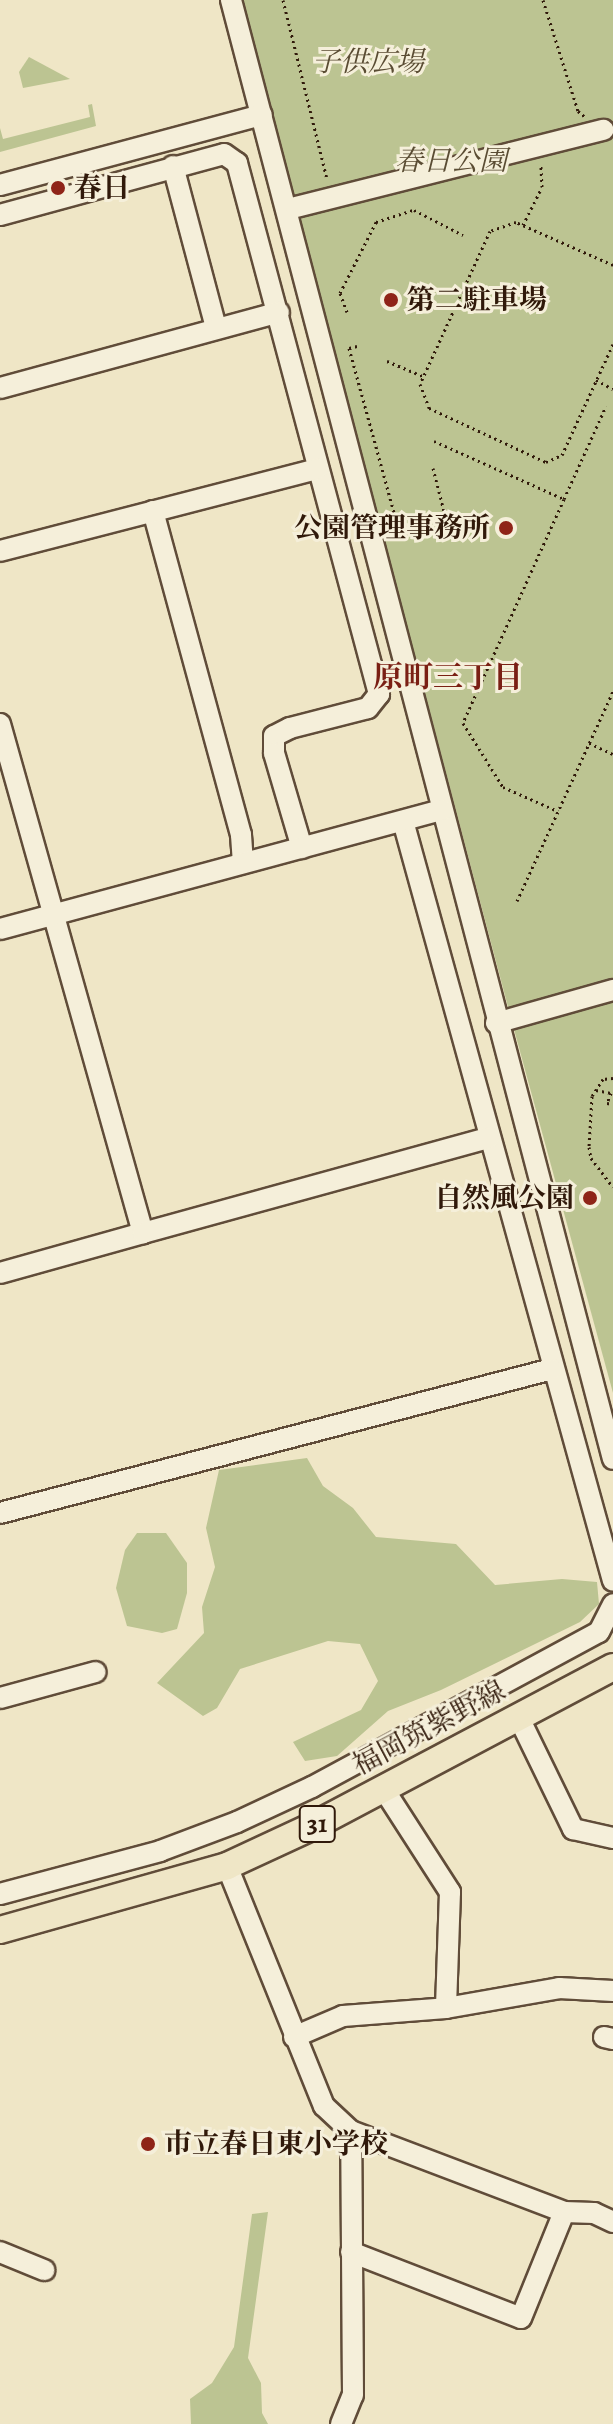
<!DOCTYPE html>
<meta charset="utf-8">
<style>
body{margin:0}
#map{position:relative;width:613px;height:2424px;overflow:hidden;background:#efe6c6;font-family:Alegreya,"Noto Serif JP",serif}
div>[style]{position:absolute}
.green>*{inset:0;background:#bcc492}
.path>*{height:3px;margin-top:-1.5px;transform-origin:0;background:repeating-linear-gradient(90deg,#30190a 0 2px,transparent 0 6px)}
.roads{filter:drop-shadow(2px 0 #604c39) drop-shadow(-2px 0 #604c39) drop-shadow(0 2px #604c39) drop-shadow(0 -2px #604c39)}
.minor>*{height:20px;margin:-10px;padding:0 10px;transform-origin:10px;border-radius:10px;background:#f5efda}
.major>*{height:26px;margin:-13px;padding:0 13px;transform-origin:13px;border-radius:13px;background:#efe6c6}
.dots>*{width:22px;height:22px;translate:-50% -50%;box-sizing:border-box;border:4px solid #f5efda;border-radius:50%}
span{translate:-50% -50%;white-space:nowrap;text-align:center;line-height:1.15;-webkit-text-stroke:6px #f5efda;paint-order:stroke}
.shield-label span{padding:2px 6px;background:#f5efda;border:2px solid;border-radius:6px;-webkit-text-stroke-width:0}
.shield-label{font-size:26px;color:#30190a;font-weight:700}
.park-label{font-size:28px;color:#5a4c33;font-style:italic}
.poi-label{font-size:28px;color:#30190a;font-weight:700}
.left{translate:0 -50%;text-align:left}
.right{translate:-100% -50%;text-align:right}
.street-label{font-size:28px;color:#30190a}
.neighbourhood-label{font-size:30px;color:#7a1f14;font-weight:700}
</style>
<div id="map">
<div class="green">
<i style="clip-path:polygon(241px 0,613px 0,613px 1393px,515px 1033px)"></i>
<i style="clip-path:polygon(29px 57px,70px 79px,23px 88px,19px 72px)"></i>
<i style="clip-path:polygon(92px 104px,96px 126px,0 152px,0 128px,3px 139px,90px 117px,88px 105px)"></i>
<i style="clip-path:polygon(307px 1458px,323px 1486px,353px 1508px,376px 1537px,456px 1544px,495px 1585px,562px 1579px,597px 1582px,599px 1604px,580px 1622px,441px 1690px,388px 1711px,337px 1756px,305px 1761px,293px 1742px,361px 1710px,378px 1681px,360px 1644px,328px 1641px,240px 1669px,217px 1708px,203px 1716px,157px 1683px,204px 1633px,202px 1607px,215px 1567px,206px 1528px,219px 1470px)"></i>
<i style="clip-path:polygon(137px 1533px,166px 1533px,187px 1563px,187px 1593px,177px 1629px,162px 1633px,127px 1626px,116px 1588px,125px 1550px)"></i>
<i style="clip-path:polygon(268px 2212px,248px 2358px,261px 2383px,262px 2413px,268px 2424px,191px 2424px,190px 2399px,212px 2383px,234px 2347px,252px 2214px)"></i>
</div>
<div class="path">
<i style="left:283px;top:0;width:184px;rotate:76.2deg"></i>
<i style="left:543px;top:0;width:116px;rotate:72.5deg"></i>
<i style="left:578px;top:111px;width:8px;rotate:40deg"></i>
<i style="left:523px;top:225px;width:42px;rotate:-63.4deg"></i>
<i style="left:542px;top:187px;width:21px;rotate:-93deg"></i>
<i style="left:613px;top:265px;width:106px;rotate:-156.1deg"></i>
<i style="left:516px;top:222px;width:28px;rotate:161deg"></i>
<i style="left:490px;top:231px;width:168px;rotate:114.6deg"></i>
<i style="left:420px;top:384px;width:26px;rotate:69deg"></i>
<i style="left:429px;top:408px;width:129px;rotate:24.8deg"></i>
<i style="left:546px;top:462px;width:17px;rotate:-24deg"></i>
<i style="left:562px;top:455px;width:122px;rotate:-65.3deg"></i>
<i style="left:347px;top:312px;width:20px;rotate:-110deg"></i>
<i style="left:340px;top:293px;width:80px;rotate:-63.1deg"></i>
<i style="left:376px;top:222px;width:40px;rotate:-18deg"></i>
<i style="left:414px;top:210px;width:55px;rotate:27deg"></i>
<i style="left:357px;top:346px;width:8px;rotate:166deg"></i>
<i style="left:349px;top:348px;width:190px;rotate:74.7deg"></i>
<i style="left:387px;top:361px;width:39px;rotate:23deg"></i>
<i style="left:596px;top:380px;width:19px;rotate:28deg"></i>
<i style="left:434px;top:441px;width:142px;rotate:24deg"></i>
<i style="left:564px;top:499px;width:246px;rotate:114.3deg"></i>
<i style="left:463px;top:723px;width:75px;rotate:58deg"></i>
<i style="left:503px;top:787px;width:60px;rotate:23.6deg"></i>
<i style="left:433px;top:468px;width:53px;rotate:75.7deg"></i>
<i style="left:564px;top:499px;width:102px;rotate:-65.7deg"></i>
<i style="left:589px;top:743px;width:26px;rotate:25deg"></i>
<i style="left:517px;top:901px;width:231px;rotate:-65.4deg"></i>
<i style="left:613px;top:1078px;width:10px;rotate:174deg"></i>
<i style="left:603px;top:1079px;width:20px;rotate:123deg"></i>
<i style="left:592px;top:1096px;width:51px;rotate:93.4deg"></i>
<i style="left:589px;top:1147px;width:11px;rotate:80deg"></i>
<i style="left:591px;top:1158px;width:36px;rotate:53deg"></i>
<i style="left:596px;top:1090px;width:15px;rotate:11deg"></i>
<i style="left:611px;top:1093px;width:11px;rotate:112deg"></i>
<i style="left:607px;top:1103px;width:6px;rotate:9deg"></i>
</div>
<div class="roads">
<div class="minor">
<i style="left:231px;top:0;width:1508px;rotate:75.33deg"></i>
<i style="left:173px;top:166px;width:168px;rotate:75.1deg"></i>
<i style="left:0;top:185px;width:271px;rotate:-15deg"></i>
<i style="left:296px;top:207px;width:317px;rotate:-14.1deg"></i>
<i style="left:0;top:215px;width:232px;rotate:-15.2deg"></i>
<i style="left:224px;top:154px;width:16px;rotate:35deg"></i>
<i style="left:237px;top:163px;width:550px;rotate:75.03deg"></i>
<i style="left:379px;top:694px;width:18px;rotate:128deg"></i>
<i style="left:368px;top:708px;width:81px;rotate:165.6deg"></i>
<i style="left:290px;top:728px;width:18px;rotate:153deg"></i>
<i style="left:274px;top:736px;width:17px;rotate:90deg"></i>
<i style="left:274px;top:753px;width:99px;rotate:73.6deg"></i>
<i style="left:0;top:388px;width:289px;rotate:-15.2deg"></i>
<i style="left:153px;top:511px;width:336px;rotate:74.8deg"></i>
<i style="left:241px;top:835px;width:28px;rotate:86deg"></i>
<i style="left:0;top:551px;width:328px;rotate:-14.5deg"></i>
<i style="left:0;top:724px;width:529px;rotate:74.31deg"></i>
<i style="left:143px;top:1233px;width:148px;rotate:164.4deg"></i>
<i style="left:403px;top:821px;width:788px;rotate:74.55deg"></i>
<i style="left:0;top:929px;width:458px;rotate:-15.1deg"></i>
<i style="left:496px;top:1023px;width:122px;rotate:-15.8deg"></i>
<i style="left:143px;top:1233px;width:359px;rotate:-15.4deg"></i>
<i style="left:0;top:1513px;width:570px;rotate:-14.62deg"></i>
<i style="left:0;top:1698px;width:99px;rotate:-15.2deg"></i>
<i style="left:518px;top:1716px;width:126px;rotate:64deg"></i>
<i style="left:573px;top:1829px;width:41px;rotate:12.7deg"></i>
<i style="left:383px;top:1788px;width:124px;rotate:57.2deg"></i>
<i style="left:450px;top:1892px;width:116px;rotate:92deg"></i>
<i style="left:227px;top:1866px;width:259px;rotate:68deg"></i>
<i style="left:324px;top:2106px;width:37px;rotate:43deg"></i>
<i style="left:351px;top:2131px;width:228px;rotate:20.8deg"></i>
<i style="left:564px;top:2212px;width:30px;rotate:2deg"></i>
<i style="left:594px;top:2213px;width:21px;rotate:25deg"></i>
<i style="left:0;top:1894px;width:166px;rotate:-15deg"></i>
<i style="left:160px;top:1851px;width:82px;rotate:-20.6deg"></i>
<i style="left:237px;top:1822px;width:83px;rotate:-25deg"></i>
<i style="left:312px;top:1787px;width:326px;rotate:-28.4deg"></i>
<i style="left:599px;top:1632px;width:31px;rotate:-63deg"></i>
<i style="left:294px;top:2037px;width:53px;rotate:-23.2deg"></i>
<i style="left:343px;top:2016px;width:103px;rotate:-4.4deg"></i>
<i style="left:446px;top:2008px;width:115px;rotate:-10deg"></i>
<i style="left:559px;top:1988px;width:54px;rotate:3.2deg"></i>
<i style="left:604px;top:2037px;width:9px;rotate:13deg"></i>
<i style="left:0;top:2252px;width:48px;rotate:22.2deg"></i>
<i style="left:351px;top:2252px;width:182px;rotate:21.2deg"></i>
<i style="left:521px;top:2318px;width:114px;rotate:-67.9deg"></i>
<i style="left:341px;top:2424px;width:31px;rotate:-68deg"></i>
<i style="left:353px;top:2395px;width:264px;rotate:-90.4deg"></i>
</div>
<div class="major">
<i style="left:0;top:1930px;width:236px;rotate:-15.7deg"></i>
<i style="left:227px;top:1866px;width:90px;rotate:-24.9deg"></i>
<i style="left:309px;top:1828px;width:344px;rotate:-27.9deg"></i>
</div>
</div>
<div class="dots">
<i style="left:58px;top:188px;background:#8f2418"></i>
<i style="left:391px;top:300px;background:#8f2418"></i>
<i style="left:506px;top:528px;background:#8f2418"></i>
<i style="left:590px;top:1198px;background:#8f2418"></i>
<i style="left:148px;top:2144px;background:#8f2418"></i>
</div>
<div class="shield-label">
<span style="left:317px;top:1824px">31</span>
</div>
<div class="park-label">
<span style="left:368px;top:62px">子供広場</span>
<span style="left:451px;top:161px">春日公園</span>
</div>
<div class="poi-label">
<span class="left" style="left:74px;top:188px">春日</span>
<span class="left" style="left:407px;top:300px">第二駐車場</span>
<span class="right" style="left:490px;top:528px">公園管理事務所</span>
<span class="right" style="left:574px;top:1198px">自然風公園</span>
<span class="left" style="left:164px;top:2144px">市立春日東小学校</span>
</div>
<div class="street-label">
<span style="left:429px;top:1728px;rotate:-28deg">福岡筑紫野線</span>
</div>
<div class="neighbourhood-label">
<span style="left:448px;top:677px">原町三丁目</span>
</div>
</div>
